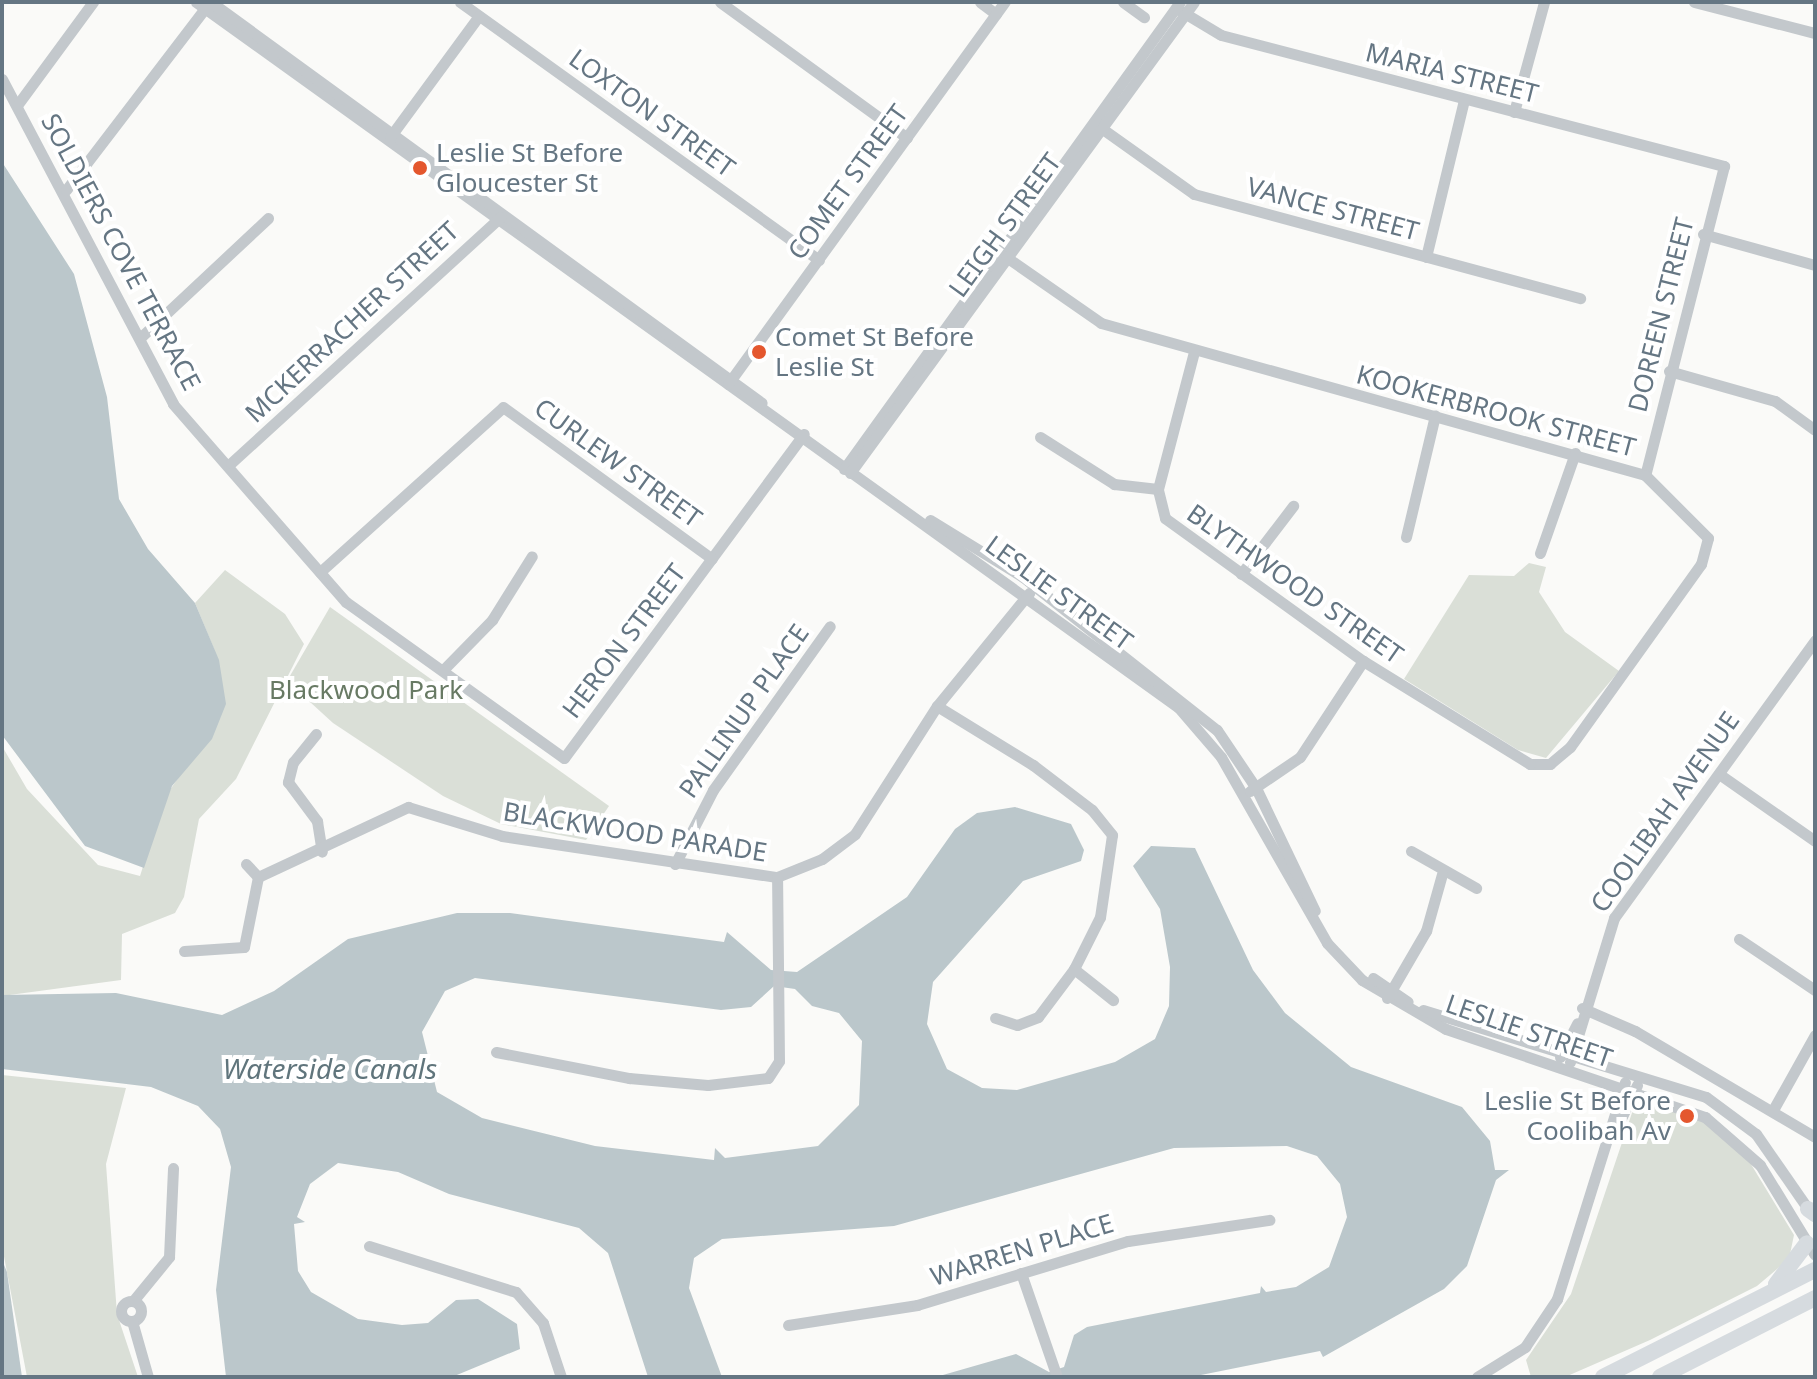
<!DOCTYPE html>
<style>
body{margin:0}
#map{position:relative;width:1817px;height:1379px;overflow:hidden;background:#fafaf8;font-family:"Noto Sans",sans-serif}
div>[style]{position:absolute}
.green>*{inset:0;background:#dadfd7}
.water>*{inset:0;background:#bbc7cb}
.minor>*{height:11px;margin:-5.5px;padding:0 5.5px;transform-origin:5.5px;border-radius:5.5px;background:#c3c8cc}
.minor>.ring{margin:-5.5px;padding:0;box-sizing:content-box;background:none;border:11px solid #c3c8cc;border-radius:50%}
.highway>*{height:16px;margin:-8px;padding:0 8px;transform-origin:8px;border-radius:8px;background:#d6dbdf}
.dots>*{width:22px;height:22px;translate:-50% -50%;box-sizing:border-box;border:4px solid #fff;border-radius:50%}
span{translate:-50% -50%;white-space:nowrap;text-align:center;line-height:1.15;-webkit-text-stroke:8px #fff;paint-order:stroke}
.street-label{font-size:26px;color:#657683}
.poi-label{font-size:26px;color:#657683}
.left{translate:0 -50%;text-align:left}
.right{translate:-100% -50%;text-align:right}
.park-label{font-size:26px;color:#687a64}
.water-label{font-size:28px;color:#60757c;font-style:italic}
.frame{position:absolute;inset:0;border:4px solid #657683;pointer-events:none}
</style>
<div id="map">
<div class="green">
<i style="clip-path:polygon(1529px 563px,1546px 567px,1539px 592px,1565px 632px,1619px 671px,1546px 758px,1518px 750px,1404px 679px,1469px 575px,1514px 576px)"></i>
<i style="clip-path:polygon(225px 570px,285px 614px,304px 644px,236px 779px,199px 819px,184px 897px,175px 913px,122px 934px,121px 980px,2px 996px,2px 746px,27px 789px,98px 865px,140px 876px,165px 797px,221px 716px,214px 649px,195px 603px)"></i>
<i style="clip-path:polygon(330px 607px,609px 806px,586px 840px,501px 824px,443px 796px,333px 723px,287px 681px)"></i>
<i style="clip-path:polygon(2px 1075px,126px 1088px,106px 1164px,117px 1314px,138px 1377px,27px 1377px,2px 1246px)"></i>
<i style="clip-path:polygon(1637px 1098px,1704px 1120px,1743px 1151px,1794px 1235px,1789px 1259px,1757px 1286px,1650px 1340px,1565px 1377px,1531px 1377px,1526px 1360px,1571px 1294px)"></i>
</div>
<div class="water">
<i style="clip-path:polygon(2px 162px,74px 274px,107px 397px,119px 499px,148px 549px,195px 603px,219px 660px,226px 704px,212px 739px,172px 786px,144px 868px,85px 846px,2px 735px)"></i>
<i style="clip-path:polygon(evenodd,1015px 807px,1071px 824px,1084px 850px,1081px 861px,1023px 881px,933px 982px,927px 1024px,947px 1069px,982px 1088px,1017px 1090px,1115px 1062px,1155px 1039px,1169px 1006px,1170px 967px,1160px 909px,1133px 866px,1151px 846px,1195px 848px,1253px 970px,1285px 1013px,1351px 1067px,1462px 1107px,1490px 1141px,1495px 1170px,1509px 1170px,1496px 1180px,1467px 1266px,1444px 1289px,1323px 1357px,1320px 1351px,1191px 1377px,936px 1377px,1016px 1354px,1049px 1372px,1064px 1367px,1074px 1335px,1087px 1327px,1260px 1293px,1261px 1286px,1266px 1292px,1296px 1287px,1329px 1267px,1347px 1217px,1340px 1184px,1317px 1156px,1287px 1146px,1174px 1148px,894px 1226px,722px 1239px,694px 1258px,689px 1288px,722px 1377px,648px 1377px,608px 1253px,579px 1228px,449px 1194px,398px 1172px,338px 1163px,310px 1184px,297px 1217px,305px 1222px,294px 1224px,298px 1271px,311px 1292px,358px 1319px,402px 1325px,428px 1323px,456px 1300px,478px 1299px,517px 1324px,520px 1349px,452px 1377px,226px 1377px,216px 1290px,231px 1167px,220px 1129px,198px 1106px,151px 1087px,2px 1069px,2px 995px,116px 993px,222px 1015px,274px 991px,348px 939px,457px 913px,510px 913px,724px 942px,727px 932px,771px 970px,797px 972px,907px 897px,955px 829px,977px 813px,1015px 807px,475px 978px,721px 1010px,751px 1007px,774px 986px,795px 989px,812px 1006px,839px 1013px,862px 1041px,859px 1105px,818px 1146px,725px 1158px,715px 1148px,714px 1160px,595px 1146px,482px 1118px,437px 1092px,422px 1032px,445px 991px,475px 978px)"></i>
<i style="clip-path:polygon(2px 1260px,7px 1272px,22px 1377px,2px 1377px)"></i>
</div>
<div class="minor">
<i style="left:196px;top:2px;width:1209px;rotate:35.68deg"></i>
<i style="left:1178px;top:707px;width:66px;rotate:49.3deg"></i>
<i style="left:1221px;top:757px;width:214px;rotate:60.3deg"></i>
<i style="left:1327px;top:943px;width:51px;rotate:46.6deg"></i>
<i style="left:1362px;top:980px;width:97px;rotate:30.3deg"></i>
<i style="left:1446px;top:1029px;width:274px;rotate:18.8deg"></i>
<i style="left:1705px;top:1117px;width:73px;rotate:41.1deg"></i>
<i style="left:1760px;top:1165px;width:105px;rotate:58.6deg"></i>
<i style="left:211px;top:2px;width:681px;rotate:36.05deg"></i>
<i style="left:460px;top:2px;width:442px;rotate:35.7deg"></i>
<i style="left:720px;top:2px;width:231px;rotate:36deg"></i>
<i style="left:980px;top:2px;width:20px;rotate:37deg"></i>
<i style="left:1123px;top:2px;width:26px;rotate:36deg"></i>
<i style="left:1694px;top:2px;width:125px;rotate:14.4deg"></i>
<i style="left:1176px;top:8px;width:52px;rotate:31deg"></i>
<i style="left:1221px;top:35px;width:520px;rotate:14.6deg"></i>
<i style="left:1724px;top:166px;width:319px;rotate:104.3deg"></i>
<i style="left:2px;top:79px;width:367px;rotate:62.2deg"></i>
<i style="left:173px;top:404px;width:263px;rotate:48.9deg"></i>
<i style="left:346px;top:602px;width:268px;rotate:35.6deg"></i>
<i style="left:564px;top:758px;width:403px;rotate:-53.5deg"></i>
<i style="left:18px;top:104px;width:127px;rotate:-53.7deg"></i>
<i style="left:1514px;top:112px;width:114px;rotate:-74.7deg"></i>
<i style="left:1097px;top:125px;width:119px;rotate:35.4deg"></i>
<i style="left:1194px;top:194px;width:400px;rotate:15.1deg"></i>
<i style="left:390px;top:137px;width:150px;rotate:-53.7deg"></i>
<i style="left:66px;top:190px;width:235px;rotate:-52.6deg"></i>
<i style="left:1703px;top:234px;width:116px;rotate:15.5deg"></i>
<i style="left:999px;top:252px;width:124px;rotate:34.8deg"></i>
<i style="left:1101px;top:323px;width:565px;rotate:15.61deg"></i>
<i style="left:1645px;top:475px;width:89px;rotate:45deg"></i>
<i style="left:1708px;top:538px;width:27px;rotate:105deg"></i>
<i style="left:1701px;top:564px;width:225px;rotate:125.6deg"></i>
<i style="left:1570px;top:747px;width:26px;rotate:140deg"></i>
<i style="left:1550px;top:764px;width:20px;rotate:180deg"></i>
<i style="left:1530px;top:764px;width:196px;rotate:-148.3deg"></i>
<i style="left:1363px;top:661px;width:244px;rotate:-144.2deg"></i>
<i style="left:1165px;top:518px;width:30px;rotate:-104deg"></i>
<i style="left:1158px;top:489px;width:142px;rotate:-75.3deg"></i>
<i style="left:1426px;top:257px;width:162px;rotate:-76.4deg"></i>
<i style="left:141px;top:337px;width:174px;rotate:-43.1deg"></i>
<i style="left:1669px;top:371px;width:110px;rotate:15.8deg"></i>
<i style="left:1775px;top:401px;width:49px;rotate:35.9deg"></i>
<i style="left:728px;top:384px;width:472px;rotate:-54.1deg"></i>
<i style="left:1040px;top:437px;width:88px;rotate:32.4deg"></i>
<i style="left:1114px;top:484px;width:44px;rotate:6.5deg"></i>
<i style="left:231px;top:463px;width:365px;rotate:-42.4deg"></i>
<i style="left:844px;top:469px;width:575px;rotate:-54.27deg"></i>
<i style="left:850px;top:473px;width:583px;rotate:-53.86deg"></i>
<i style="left:930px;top:520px;width:109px;rotate:31.5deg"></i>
<i style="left:1023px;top:577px;width:247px;rotate:38.3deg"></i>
<i style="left:1217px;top:730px;width:70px;rotate:56.1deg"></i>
<i style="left:1256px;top:788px;width:136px;rotate:64.4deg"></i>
<i style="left:1406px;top:537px;width:125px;rotate:-76.6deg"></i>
<i style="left:1540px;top:553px;width:106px;rotate:-70.7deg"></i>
<i style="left:320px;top:572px;width:246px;rotate:-42deg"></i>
<i style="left:503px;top:407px;width:258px;rotate:36deg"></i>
<i style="left:1241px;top:574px;width:86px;rotate:-52.6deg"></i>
<i style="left:443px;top:670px;width:70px;rotate:-45.6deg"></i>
<i style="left:492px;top:620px;width:75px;rotate:-58deg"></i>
<i style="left:937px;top:706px;width:113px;rotate:31.6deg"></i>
<i style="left:1033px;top:765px;width:74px;rotate:37.3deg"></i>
<i style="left:1092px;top:810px;width:32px;rotate:51deg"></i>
<i style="left:1112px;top:835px;width:83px;rotate:98.3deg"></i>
<i style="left:1100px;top:917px;width:58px;rotate:116.6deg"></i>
<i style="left:1074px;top:969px;width:60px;rotate:126.9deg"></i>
<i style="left:1038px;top:1017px;width:22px;rotate:159deg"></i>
<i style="left:1017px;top:1025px;width:23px;rotate:-162deg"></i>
<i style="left:316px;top:734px;width:36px;rotate:129deg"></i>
<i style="left:293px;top:762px;width:21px;rotate:104deg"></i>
<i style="left:288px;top:782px;width:49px;rotate:53.4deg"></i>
<i style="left:317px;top:821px;width:31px;rotate:81deg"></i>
<i style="left:1719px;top:774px;width:117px;rotate:34.9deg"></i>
<i style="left:1250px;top:791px;width:60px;rotate:-34.2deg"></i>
<i style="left:1300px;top:757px;width:115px;rotate:-56.7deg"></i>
<i style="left:1411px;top:851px;width:75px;rotate:29.6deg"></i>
<i style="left:246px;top:864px;width:18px;rotate:47deg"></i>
<i style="left:675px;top:864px;width:83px;rotate:-62.8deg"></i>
<i style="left:713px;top:790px;width:201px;rotate:-54.5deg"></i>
<i style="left:1739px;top:939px;width:92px;rotate:33.9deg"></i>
<i style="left:184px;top:951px;width:60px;rotate:-3.8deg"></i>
<i style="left:244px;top:947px;width:71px;rotate:-78.7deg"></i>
<i style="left:258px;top:877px;width:166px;rotate:-25deg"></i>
<i style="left:408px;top:807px;width:98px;rotate:17.1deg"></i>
<i style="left:502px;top:836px;width:278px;rotate:8.5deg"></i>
<i style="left:777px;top:877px;width:48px;rotate:-21.8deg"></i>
<i style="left:822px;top:859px;width:41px;rotate:-37.1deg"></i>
<i style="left:855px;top:834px;width:152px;rotate:-57.4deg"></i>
<i style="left:937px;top:706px;width:146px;rotate:-50.8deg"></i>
<i style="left:1074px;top:969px;width:50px;rotate:38.5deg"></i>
<i style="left:1373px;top:978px;width:42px;rotate:34.4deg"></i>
<i style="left:1387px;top:998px;width:78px;rotate:-59.8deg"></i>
<i style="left:1426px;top:931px;width:59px;rotate:-74.3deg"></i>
<i style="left:1582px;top:1008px;width:58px;rotate:23.5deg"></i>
<i style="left:1635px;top:1031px;width:209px;rotate:30.5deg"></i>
<i style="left:1423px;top:1010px;width:296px;rotate:17.1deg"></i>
<i style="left:1706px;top:1097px;width:62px;rotate:36.5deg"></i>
<i style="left:1756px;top:1134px;width:96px;rotate:55.2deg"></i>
<i style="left:496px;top:1052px;width:136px;rotate:11.1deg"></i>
<i style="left:629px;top:1078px;width:79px;rotate:5.1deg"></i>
<i style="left:708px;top:1085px;width:60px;rotate:-6.7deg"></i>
<i style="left:768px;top:1078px;width:20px;rotate:-57deg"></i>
<i style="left:779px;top:1061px;width:184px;rotate:-90.6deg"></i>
<i style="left:1560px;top:1057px;width:38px;rotate:-63deg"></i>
<i style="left:1570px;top:1062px;width:151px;rotate:-73deg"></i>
<i style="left:1614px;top:918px;width:343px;rotate:-54.1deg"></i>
<i style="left:1773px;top:1110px;width:86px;rotate:-60.8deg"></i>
<i style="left:1615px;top:1131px;width:51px;rotate:-64.4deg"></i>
<i style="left:369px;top:1246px;width:154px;rotate:17.4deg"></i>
<i style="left:516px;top:1292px;width:41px;rotate:48.9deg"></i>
<i style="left:543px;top:1323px;width:57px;rotate:71.6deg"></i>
<i style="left:1021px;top:1273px;width:110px;rotate:70.9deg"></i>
<i style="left:133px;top:1301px;width:57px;rotate:-50.7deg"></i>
<i style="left:169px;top:1257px;width:89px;rotate:-87.4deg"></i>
<i class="ring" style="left:121px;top:1301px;width:9px;height:9px"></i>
<i style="left:132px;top:1321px;width:58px;rotate:74.1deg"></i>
<i style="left:788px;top:1325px;width:131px;rotate:-8.8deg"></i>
<i style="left:917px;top:1305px;width:220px;rotate:-16.9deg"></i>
<i style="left:1128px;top:1241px;width:143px;rotate:-8.5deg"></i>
<i style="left:1477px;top:1377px;width:57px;rotate:-32deg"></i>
<i style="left:1525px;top:1347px;width:58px;rotate:-56.3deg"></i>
<i style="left:1557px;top:1299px;width:227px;rotate:-72.6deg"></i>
</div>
<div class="highway">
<i style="left:1808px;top:1209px;width:9px;rotate:36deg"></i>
<i style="left:1776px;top:1284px;width:51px;rotate:-52.9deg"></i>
<i style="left:1603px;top:1377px;width:237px;rotate:-26.8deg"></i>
<i style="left:1660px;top:1377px;width:174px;rotate:-27deg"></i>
</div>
<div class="dots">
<i style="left:420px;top:168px;background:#e4572e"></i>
<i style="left:759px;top:352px;background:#e4572e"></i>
<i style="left:1687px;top:1116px;background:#e4572e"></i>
</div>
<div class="street-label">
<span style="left:1452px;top:73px;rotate:14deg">MARIA STREET</span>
<span style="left:652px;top:113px;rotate:36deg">LOXTON STREET</span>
<span style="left:848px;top:182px;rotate:-54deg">COMET STREET</span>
<span style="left:1333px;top:209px;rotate:15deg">VANCE STREET</span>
<span style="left:1005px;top:225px;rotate:-54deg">LEIGH STREET</span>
<span style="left:121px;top:252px;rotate:62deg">SOLDIERS COVE TERRACE</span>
<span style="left:1661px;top:315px;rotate:-76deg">DOREEN STREET</span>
<span style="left:352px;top:322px;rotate:-43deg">MCKERRACHER STREET</span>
<span style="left:1496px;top:411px;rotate:15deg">KOOKERBROOK STREET</span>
<span style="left:618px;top:463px;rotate:36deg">CURLEW STREET</span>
<span style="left:1295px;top:584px;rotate:35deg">BLYTHWOOD STREET</span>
<span style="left:1059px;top:593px;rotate:36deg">LESLIE STREET</span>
<span style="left:624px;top:641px;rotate:-53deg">HERON STREET</span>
<span style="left:744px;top:711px;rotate:-55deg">PALLINUP PLACE</span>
<span style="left:1665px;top:812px;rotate:-55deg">COOLIBAH AVENUE</span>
<span style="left:635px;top:832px;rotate:9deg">BLACKWOOD PARADE</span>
<span style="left:1529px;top:1031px;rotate:19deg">LESLIE STREET</span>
<span style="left:1022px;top:1250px;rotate:-17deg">WARREN PLACE</span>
</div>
<div class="poi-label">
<span class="left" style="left:436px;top:168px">Leslie St Before<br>Gloucester St</span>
<span class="left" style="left:775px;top:352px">Comet St Before<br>Leslie St</span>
<span class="right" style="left:1671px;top:1116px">Leslie St Before<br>Coolibah Av</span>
</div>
<div class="park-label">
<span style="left:366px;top:690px">Blackwood Park</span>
</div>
<div class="water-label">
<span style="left:330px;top:1068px">Waterside Canals</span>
</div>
<div class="frame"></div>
</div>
